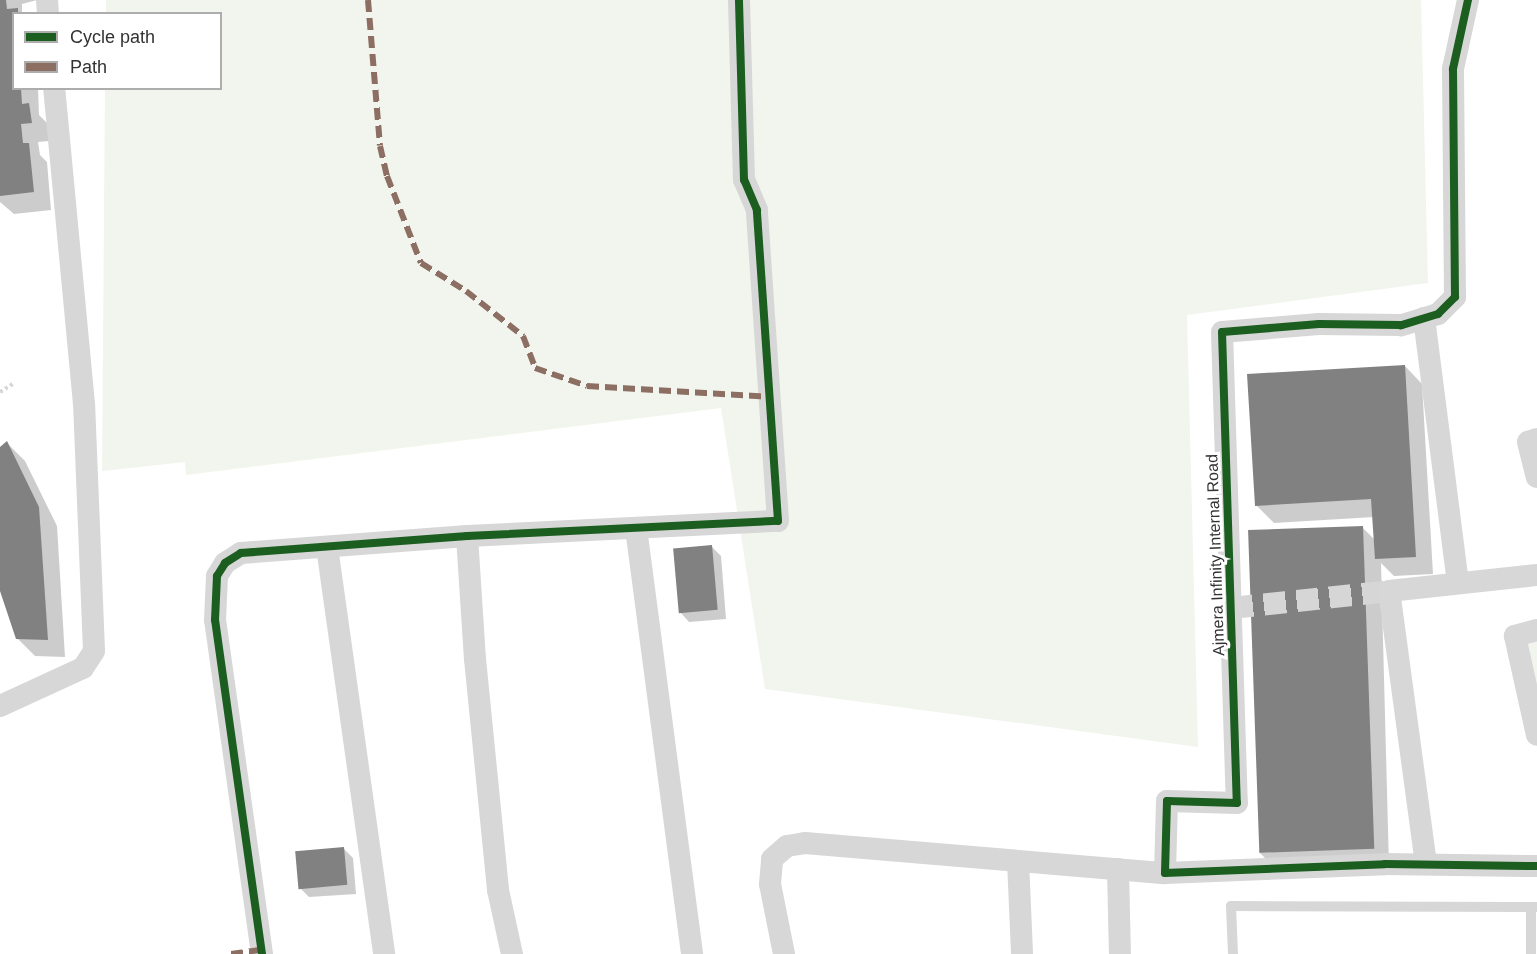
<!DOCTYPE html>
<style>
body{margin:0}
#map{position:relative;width:1537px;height:954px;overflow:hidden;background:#fff;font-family:Helvetica,sans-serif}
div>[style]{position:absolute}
.green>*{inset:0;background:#f1f5ed}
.shadow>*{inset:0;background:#0003}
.building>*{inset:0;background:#818181;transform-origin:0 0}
.street-tunnel>*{height:22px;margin-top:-11px;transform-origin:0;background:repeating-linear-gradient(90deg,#d6d6d6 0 22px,transparent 0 33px)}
.path>*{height:4px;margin-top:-2px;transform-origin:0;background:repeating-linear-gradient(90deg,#d6d6d6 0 3px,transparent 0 6px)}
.lane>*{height:10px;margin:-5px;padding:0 5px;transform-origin:5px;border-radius:5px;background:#d7d7d7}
.street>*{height:22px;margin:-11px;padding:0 11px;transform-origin:11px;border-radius:11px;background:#d7d7d7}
.quiet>*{height:6px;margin-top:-3px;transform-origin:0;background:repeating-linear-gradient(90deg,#8d6e63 0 12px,transparent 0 18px)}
.cycleway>*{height:8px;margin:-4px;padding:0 4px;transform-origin:4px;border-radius:4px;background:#1b5e20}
span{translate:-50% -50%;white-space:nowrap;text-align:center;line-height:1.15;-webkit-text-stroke:6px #fff;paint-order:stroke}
.street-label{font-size:16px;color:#333}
.legend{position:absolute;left:12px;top:12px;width:210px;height:78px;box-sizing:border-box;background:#fff;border:2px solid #adadad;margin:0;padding:8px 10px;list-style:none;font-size:18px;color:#333}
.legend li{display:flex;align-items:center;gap:12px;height:30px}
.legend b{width:30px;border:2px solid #adadad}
</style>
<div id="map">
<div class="green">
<i style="clip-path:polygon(106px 0,1421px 0,1428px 283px,1187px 315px,1198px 747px,765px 689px,721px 408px,186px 475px,185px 462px,102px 471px,105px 89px,220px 88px,220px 14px,106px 13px)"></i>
<i style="clip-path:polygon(1537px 636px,1537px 713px,1518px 641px)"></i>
</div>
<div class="shadow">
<i style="clip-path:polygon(0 0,37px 0,22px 4px,22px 14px,14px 14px,14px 88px,38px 88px,39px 115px,47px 123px,49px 141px,38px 142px,40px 155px,47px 162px,51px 210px,14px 214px,0 202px)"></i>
<i style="clip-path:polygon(1405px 366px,1422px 384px,1433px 574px,1394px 576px,1381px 563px,1389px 867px,1277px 870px,1259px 852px,1362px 527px,1375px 540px,1374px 517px,1274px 523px,1256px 505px)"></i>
<i style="clip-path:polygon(7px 443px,25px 461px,57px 526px,65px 657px,35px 656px,17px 638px,0 587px,0 448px)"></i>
<i style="clip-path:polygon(712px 547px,721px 556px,726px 619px,689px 622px,680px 612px)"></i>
<i style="clip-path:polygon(344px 849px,353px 858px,356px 894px,309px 897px,300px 888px)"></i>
</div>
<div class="building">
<i style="clip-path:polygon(0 0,6px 0,7px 9px,18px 8px,18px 14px,14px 14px,14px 88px,21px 88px,22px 104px,29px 103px,32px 123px,21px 124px,23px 143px,29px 143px,34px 192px,0 196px)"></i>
<i style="clip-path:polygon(1405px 365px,1416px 557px,1375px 559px,1371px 499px,1255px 506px,1247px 374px)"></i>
<i style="clip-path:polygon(7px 441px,39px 507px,48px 640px,16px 639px,0 591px,0 447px)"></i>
<i style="left:1363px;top:526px;width:323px;height:115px;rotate:88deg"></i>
<i style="left:712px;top:545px;width:65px;height:39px;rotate:85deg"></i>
<i style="left:344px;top:847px;width:38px;height:49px;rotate:85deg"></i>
</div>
<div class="street-tunnel">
<i style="left:1231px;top:608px;width:159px;rotate:-6.1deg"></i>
</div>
<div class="path">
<i style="left:0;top:392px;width:15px;rotate:-32deg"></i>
</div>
<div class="lane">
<i style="left:1233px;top:954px;width:48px;rotate:-92.4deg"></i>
<i style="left:1231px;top:906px;width:306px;rotate:0.2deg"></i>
<i style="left:1531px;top:954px;width:47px;rotate:-90deg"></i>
</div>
<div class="street">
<i style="left:47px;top:0;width:14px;rotate:86deg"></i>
<i style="left:1468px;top:0;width:71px;rotate:102.3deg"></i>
<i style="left:1453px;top:69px;width:228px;rotate:89.5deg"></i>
<i style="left:1455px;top:297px;width:24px;rotate:135deg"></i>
<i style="left:1438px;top:314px;width:39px;rotate:163deg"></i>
<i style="left:1401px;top:325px;width:82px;rotate:-179.3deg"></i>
<i style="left:1319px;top:324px;width:97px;rotate:175.3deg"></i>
<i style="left:1222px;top:332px;width:471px;rotate:88.2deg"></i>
<i style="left:1237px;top:803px;width:70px;rotate:-178.4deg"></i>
<i style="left:1167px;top:801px;width:72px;rotate:91.6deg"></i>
<i style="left:1165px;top:873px;width:220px;rotate:-2.3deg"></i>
<i style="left:1385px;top:864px;width:152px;rotate:0.8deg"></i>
<i style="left:1424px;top:318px;width:267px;rotate:82.7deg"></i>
<i style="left:1537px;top:439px;width:9px;rotate:162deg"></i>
<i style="left:1528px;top:442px;width:36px;rotate:76deg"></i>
<i style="left:636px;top:528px;width:430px;rotate:82.5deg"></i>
<i style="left:467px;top:536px;width:123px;rotate:86.3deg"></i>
<i style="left:475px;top:659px;width:232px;rotate:84.3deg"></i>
<i style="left:498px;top:890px;width:66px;rotate:77.7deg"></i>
<i style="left:327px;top:547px;width:411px;rotate:82deg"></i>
<i style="left:1537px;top:630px;width:23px;rotate:165deg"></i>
<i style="left:1515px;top:636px;width:101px;rotate:77.5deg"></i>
<i style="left:0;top:706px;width:91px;rotate:-24.6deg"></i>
<i style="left:83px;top:668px;width:20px;rotate:-57deg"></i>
<i style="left:94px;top:651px;width:247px;rotate:-92.3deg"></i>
<i style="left:84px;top:404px;width:317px;rotate:-95.4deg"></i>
<i style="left:1018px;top:861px;width:93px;rotate:87.5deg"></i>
<i style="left:1426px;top:864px;width:275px;rotate:-97.7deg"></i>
<i style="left:1389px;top:591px;width:149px;rotate:-6.2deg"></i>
<i style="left:1118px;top:869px;width:85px;rotate:88.7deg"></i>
<i style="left:262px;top:954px;width:337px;rotate:-98deg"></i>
<i style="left:215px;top:620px;width:44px;rotate:-87.4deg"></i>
<i style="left:217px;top:576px;width:15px;rotate:-58deg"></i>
<i style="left:225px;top:563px;width:19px;rotate:-32deg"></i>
<i style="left:241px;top:553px;width:227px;rotate:-4.3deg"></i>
<i style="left:467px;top:536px;width:311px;rotate:-2.8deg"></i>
<i style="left:778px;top:521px;width:312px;rotate:-93.9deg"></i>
<i style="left:757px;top:210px;width:33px;rotate:-113deg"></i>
<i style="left:744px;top:180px;width:180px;rotate:-91.6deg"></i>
<i style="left:784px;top:954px;width:71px;rotate:-101.3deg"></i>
<i style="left:770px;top:884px;width:25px;rotate:-85deg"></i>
<i style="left:772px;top:859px;width:20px;rotate:-41deg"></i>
<i style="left:787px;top:846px;width:18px;rotate:-9deg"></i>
<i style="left:805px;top:843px;width:361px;rotate:4.8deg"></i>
</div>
<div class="quiet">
<i style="left:368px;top:0;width:146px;rotate:85.3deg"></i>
<i style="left:380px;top:146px;width:31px;rotate:77deg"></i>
<i style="left:387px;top:176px;width:93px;rotate:68.7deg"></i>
<i style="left:421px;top:263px;width:53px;rotate:31.9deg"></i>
<i style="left:466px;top:291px;width:73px;rotate:38.3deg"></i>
<i style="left:523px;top:336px;width:34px;rotate:69deg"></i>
<i style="left:535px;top:368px;width:55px;rotate:19.1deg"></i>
<i style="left:587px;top:386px;width:183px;rotate:3.4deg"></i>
<i style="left:231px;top:954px;width:30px;rotate:-8deg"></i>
</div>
<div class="cycleway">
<i style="left:1468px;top:0;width:71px;rotate:102.3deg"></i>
<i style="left:1453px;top:69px;width:228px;rotate:89.5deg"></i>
<i style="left:1455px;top:297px;width:24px;rotate:135deg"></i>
<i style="left:1438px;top:314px;width:39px;rotate:163deg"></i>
<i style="left:1401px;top:325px;width:82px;rotate:-179.3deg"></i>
<i style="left:1319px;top:324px;width:97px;rotate:175.3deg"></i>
<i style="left:1222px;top:332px;width:471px;rotate:88.2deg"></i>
<i style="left:1237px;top:803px;width:70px;rotate:-178.4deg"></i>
<i style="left:1167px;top:801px;width:72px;rotate:91.6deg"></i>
<i style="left:1165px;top:873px;width:220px;rotate:-2.3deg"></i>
<i style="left:1385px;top:864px;width:152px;rotate:0.8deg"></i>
<i style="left:262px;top:954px;width:337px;rotate:-98deg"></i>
<i style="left:215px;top:620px;width:44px;rotate:-87.4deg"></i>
<i style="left:217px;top:576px;width:15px;rotate:-58deg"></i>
<i style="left:225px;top:563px;width:19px;rotate:-32deg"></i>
<i style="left:241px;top:553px;width:227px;rotate:-4.3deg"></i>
<i style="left:467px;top:536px;width:311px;rotate:-2.8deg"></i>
<i style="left:778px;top:521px;width:312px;rotate:-93.9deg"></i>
<i style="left:757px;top:210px;width:33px;rotate:-113deg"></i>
<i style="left:744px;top:180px;width:180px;rotate:-91.6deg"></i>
</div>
<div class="street-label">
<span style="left:1216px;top:555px;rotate:-92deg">Ajmera Infinity Internal Road</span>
</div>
<ul class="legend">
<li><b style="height:8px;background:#1b5e20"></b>Cycle path</li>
<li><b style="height:8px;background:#8d6e63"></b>Path</li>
</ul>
</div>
